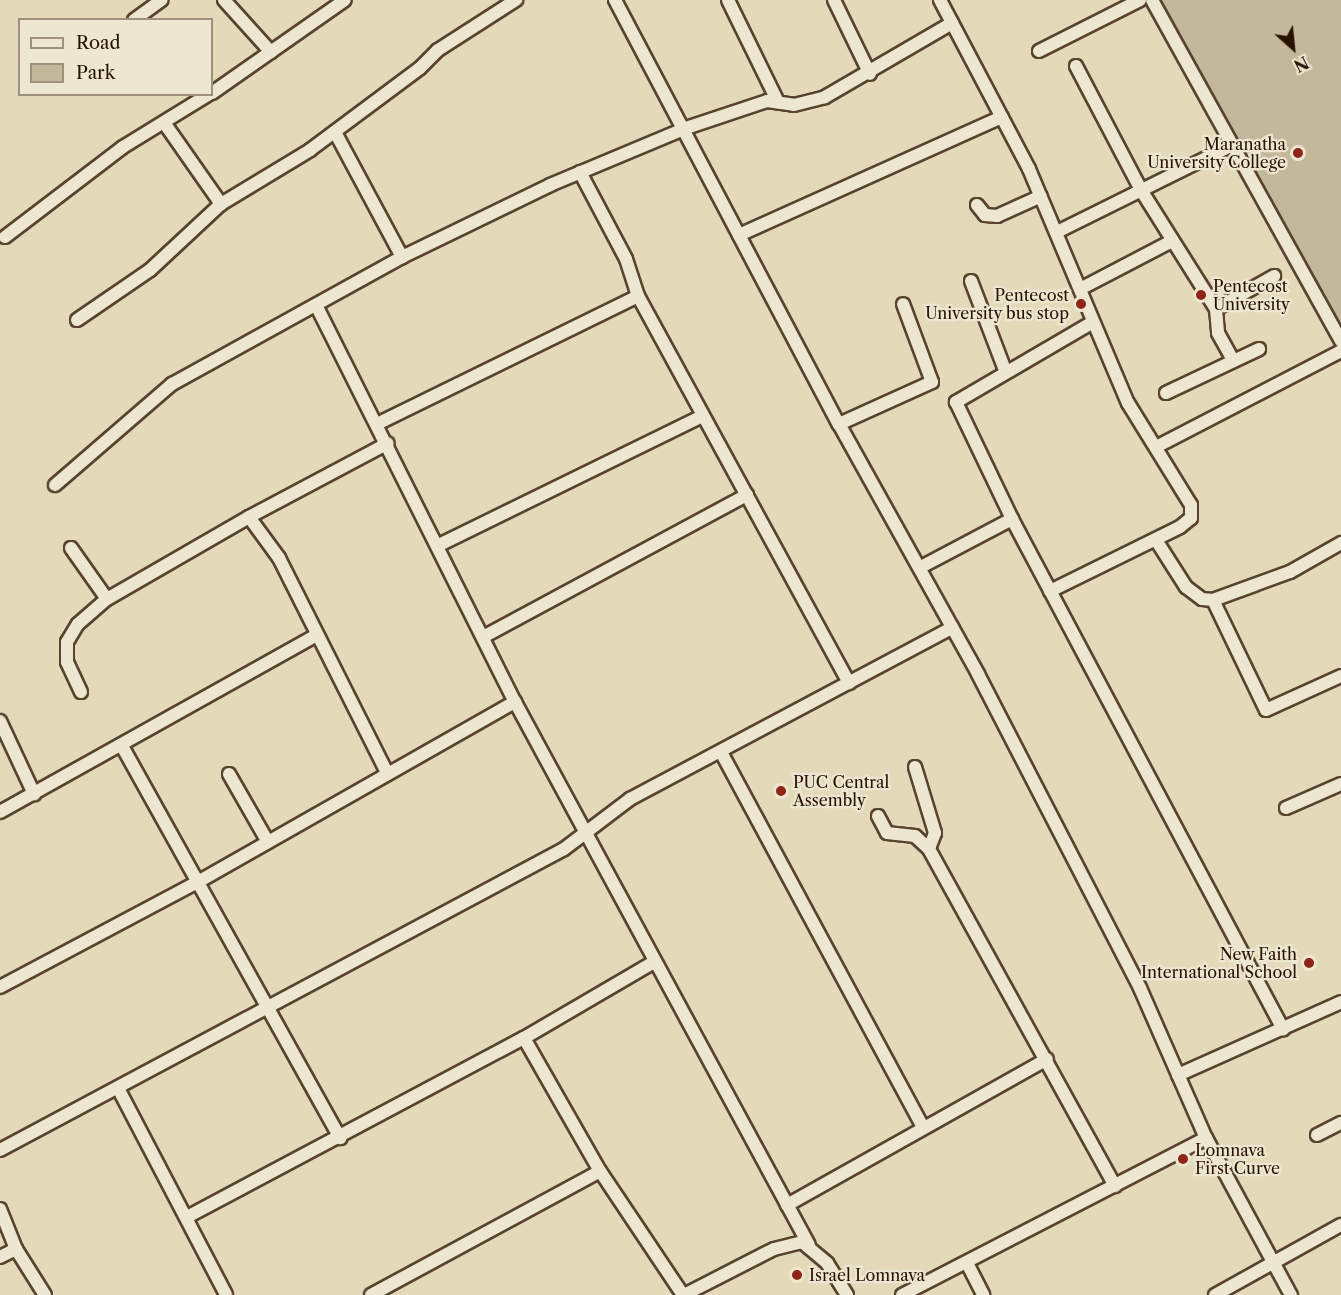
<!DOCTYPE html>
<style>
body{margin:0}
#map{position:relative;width:1341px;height:1295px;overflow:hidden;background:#e4dab9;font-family:"Libre Caslon Text",serif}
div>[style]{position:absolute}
.green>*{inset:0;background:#c4b89a}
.roads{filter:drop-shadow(2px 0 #58432e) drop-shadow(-2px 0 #58432e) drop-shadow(0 2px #58432e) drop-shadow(0 -2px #58432e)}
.minor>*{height:12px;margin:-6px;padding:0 6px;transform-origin:6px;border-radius:6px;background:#ede7d2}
.dots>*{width:16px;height:16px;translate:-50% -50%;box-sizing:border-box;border:3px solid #ede7d2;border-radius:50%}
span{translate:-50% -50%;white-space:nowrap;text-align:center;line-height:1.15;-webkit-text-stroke:4.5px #ede7d2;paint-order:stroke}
.poi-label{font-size:16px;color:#291100}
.right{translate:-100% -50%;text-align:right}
.left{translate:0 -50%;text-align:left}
.legend{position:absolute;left:18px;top:18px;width:195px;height:78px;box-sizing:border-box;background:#ede7d2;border:2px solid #9f917e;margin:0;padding:8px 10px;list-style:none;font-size:18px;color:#291100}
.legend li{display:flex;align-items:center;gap:12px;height:30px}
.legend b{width:30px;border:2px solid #9f917e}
.north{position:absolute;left:1263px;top:18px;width:60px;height:60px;-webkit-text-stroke:4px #ede7d2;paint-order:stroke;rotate:153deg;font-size:16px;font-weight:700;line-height:24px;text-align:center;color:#291100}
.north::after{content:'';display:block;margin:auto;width:21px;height:27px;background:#291100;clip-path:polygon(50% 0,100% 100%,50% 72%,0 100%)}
</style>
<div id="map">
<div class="green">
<i style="clip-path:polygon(1156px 0,1341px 0,1341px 326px)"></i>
</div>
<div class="roads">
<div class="minor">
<i style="left:224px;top:0;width:70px;rotate:47.9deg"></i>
<i style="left:615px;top:0;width:480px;rotate:62.2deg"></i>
<i style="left:839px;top:424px;width:286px;rotate:60.9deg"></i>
<i style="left:978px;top:674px;width:353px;rotate:62.7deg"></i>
<i style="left:1140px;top:988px;width:164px;rotate:66.3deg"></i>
<i style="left:1206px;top:1138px;width:179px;rotate:61.6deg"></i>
<i style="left:728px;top:0;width:114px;rotate:63.9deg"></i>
<i style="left:834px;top:0;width:82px;rotate:64.1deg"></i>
<i style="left:940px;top:0;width:191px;rotate:62.2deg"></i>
<i style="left:1029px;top:169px;width:254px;rotate:67.1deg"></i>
<i style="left:1128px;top:403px;width:120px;rotate:58.3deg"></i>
<i style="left:1191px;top:505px;width:13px;rotate:90deg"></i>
<i style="left:1191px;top:518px;width:14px;rotate:141deg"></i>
<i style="left:1180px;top:527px;width:145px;rotate:153.8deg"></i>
<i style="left:1152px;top:0;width:390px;rotate:61deg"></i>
<i style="left:134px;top:20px;width:34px;rotate:-36deg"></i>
<i style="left:1039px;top:51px;width:113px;rotate:-26.8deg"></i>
<i style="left:1076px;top:66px;width:140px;rotate:62.3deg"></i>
<i style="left:1141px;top:190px;width:141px;rotate:57.8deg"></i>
<i style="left:1216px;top:309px;width:24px;rotate:85deg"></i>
<i style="left:1218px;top:333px;width:31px;rotate:61deg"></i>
<i style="left:212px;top:93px;width:162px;rotate:-35deg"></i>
<i style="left:165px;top:124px;width:98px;rotate:55deg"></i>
<i style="left:335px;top:132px;width:142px;rotate:61.8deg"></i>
<i style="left:580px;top:172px;width:98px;rotate:62.1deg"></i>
<i style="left:626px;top:259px;width:39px;rotate:72deg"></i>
<i style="left:977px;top:205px;width:13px;rotate:51deg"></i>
<i style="left:985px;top:215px;width:12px;rotate:5deg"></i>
<i style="left:997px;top:216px;width:48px;rotate:-24.4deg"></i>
<i style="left:1057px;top:232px;width:195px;rotate:-26.4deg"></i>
<i style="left:739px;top:235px;width:288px;rotate:-24.2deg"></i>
<i style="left:5px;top:237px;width:148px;rotate:-37.3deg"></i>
<i style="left:123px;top:147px;width:101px;rotate:-31.6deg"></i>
<i style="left:971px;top:281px;width:95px;rotate:69.1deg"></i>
<i style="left:1080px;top:289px;width:104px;rotate:-27.6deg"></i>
<i style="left:316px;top:305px;width:444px;rotate:63.4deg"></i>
<i style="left:515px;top:702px;width:617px;rotate:61.57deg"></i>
<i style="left:1216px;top:309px;width:67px;rotate:-29.6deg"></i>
<i style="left:77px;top:320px;width:88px;rotate:-34.4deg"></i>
<i style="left:150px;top:270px;width:97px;rotate:-42.9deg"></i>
<i style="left:221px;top:204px;width:104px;rotate:-31.2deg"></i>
<i style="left:310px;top:150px;width:137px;rotate:-36.7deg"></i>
<i style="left:420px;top:68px;width:25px;rotate:-45deg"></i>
<i style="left:438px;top:50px;width:93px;rotate:-32.7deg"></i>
<i style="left:1093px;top:322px;width:159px;rotate:149.7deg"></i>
<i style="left:956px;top:402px;width:130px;rotate:64.4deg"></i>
<i style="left:1012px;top:519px;width:578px;rotate:62.02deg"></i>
<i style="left:1166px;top:393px;width:103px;rotate:-25.3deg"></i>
<i style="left:379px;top:423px;width:288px;rotate:-26.1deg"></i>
<i style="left:638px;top:296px;width:441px;rotate:61.4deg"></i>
<i style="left:839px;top:424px;width:102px;rotate:-24.3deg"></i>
<i style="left:932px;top:382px;width:83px;rotate:-110.4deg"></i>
<i style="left:1156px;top:447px;width:208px;rotate:-27.4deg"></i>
<i style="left:55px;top:485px;width:155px;rotate:-40.8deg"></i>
<i style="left:172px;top:384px;width:263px;rotate:-28.9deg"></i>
<i style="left:402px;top:257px;width:165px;rotate:-25.9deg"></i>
<i style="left:550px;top:185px;width:147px;rotate:-22.7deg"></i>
<i style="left:686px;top:128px;width:85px;rotate:-18.4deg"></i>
<i style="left:767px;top:101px;width:27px;rotate:8deg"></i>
<i style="left:794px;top:105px;width:32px;rotate:-14deg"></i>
<i style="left:825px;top:97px;width:147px;rotate:-30.2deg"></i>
<i style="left:249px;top:517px;width:157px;rotate:-28deg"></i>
<i style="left:1156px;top:540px;width:56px;rotate:57.4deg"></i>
<i style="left:1186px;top:587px;width:20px;rotate:37deg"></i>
<i style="left:1202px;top:599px;width:11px;rotate:5deg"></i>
<i style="left:1213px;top:600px;width:82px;rotate:-20deg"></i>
<i style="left:1290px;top:572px;width:59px;rotate:-29.6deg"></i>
<i style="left:439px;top:545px;width:293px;rotate:-26.1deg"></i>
<i style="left:71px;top:548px;width:62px;rotate:54.8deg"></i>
<i style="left:921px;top:567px;width:103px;rotate:-27.8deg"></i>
<i style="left:1213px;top:600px;width:122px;rotate:64.3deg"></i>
<i style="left:1266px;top:710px;width:82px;rotate:-24.4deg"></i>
<i style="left:483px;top:637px;width:300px;rotate:-28.3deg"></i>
<i style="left:81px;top:692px;width:33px;rotate:-115deg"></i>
<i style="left:67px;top:662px;width:20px;rotate:-90deg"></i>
<i style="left:67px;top:642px;width:21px;rotate:-59deg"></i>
<i style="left:78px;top:624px;width:38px;rotate:-41deg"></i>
<i style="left:107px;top:599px;width:164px;rotate:-30deg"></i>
<i style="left:249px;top:517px;width:51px;rotate:53.8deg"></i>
<i style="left:279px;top:558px;width:241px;rotate:63.3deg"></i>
<i style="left:0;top:721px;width:81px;rotate:65deg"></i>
<i style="left:122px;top:746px;width:449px;rotate:60.9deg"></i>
<i style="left:721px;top:752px;width:426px;rotate:61.7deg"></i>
<i style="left:915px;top:767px;width:69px;rotate:73.1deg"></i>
<i style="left:935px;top:833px;width:17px;rotate:111deg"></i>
<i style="left:229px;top:774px;width:78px;rotate:60.2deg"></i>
<i style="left:1286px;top:808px;width:60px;rotate:-23.6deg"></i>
<i style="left:0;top:812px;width:363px;rotate:-29.2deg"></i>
<i style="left:878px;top:816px;width:19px;rotate:62deg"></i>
<i style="left:887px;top:833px;width:28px;rotate:6deg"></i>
<i style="left:915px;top:836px;width:19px;rotate:43deg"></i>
<i style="left:929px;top:849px;width:385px;rotate:61.1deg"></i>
<i style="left:0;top:987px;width:222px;rotate:-28deg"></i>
<i style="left:196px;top:883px;width:367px;rotate:-29.6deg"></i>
<i style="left:524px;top:1038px;width:153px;rotate:60.3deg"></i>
<i style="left:600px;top:1171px;width:149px;rotate:56.2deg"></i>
<i style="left:1178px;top:1075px;width:179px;rotate:-24.1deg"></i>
<i style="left:118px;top:1088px;width:233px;rotate:62.4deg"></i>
<i style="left:1317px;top:1135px;width:27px;rotate:-27deg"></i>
<i style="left:0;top:1150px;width:639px;rotate:-28.09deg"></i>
<i style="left:564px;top:849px;width:83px;rotate:-37.1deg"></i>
<i style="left:630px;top:799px;width:365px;rotate:-28deg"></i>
<i style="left:787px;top:1205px;width:298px;rotate:-29.3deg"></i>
<i style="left:0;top:1209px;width:43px;rotate:68.2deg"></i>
<i style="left:16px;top:1249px;width:54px;rotate:57.8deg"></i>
<i style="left:187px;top:1217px;width:382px;rotate:-28deg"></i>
<i style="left:524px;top:1038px;width:151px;rotate:-30.3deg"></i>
<i style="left:0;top:1257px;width:18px;rotate:-27deg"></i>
<i style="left:967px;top:1263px;width:36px;rotate:63deg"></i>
<i style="left:371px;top:1295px;width:260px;rotate:-28.4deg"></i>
<i style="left:684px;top:1295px;width:101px;rotate:-27.1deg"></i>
<i style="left:774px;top:1249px;width:29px;rotate:-14deg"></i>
<i style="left:802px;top:1242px;width:33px;rotate:40deg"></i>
<i style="left:827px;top:1263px;width:38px;rotate:58deg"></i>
<i style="left:902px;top:1295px;width:342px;rotate:-27.3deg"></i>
<i style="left:1215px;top:1295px;width:144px;rotate:-29.1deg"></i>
</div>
</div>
<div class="dots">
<i style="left:1298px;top:153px;background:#8f2418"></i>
<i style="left:1201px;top:295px;background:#8f2418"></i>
<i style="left:1081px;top:304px;background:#8f2418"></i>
<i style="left:781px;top:791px;background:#8f2418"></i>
<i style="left:1309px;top:963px;background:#8f2418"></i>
<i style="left:1183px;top:1159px;background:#8f2418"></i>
<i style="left:797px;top:1275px;background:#8f2418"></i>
</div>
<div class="poi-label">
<span class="right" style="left:1286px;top:153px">Maranatha<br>University College</span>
<span class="left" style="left:1213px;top:295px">Pentecost<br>University</span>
<span class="right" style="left:1069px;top:304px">Pentecost<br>University bus stop</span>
<span class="left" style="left:793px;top:791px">PUC Central<br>Assembly</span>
<span class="right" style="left:1297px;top:963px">New Faith<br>International School</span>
<span class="left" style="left:1195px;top:1159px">Lomnava<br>First Curve</span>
<span class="left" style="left:809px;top:1275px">Israel Lomnava</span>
</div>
<ul class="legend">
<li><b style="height:8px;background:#ede7d2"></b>Road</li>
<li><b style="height:16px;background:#c4b89a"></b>Park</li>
</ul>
<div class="north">N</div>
</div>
